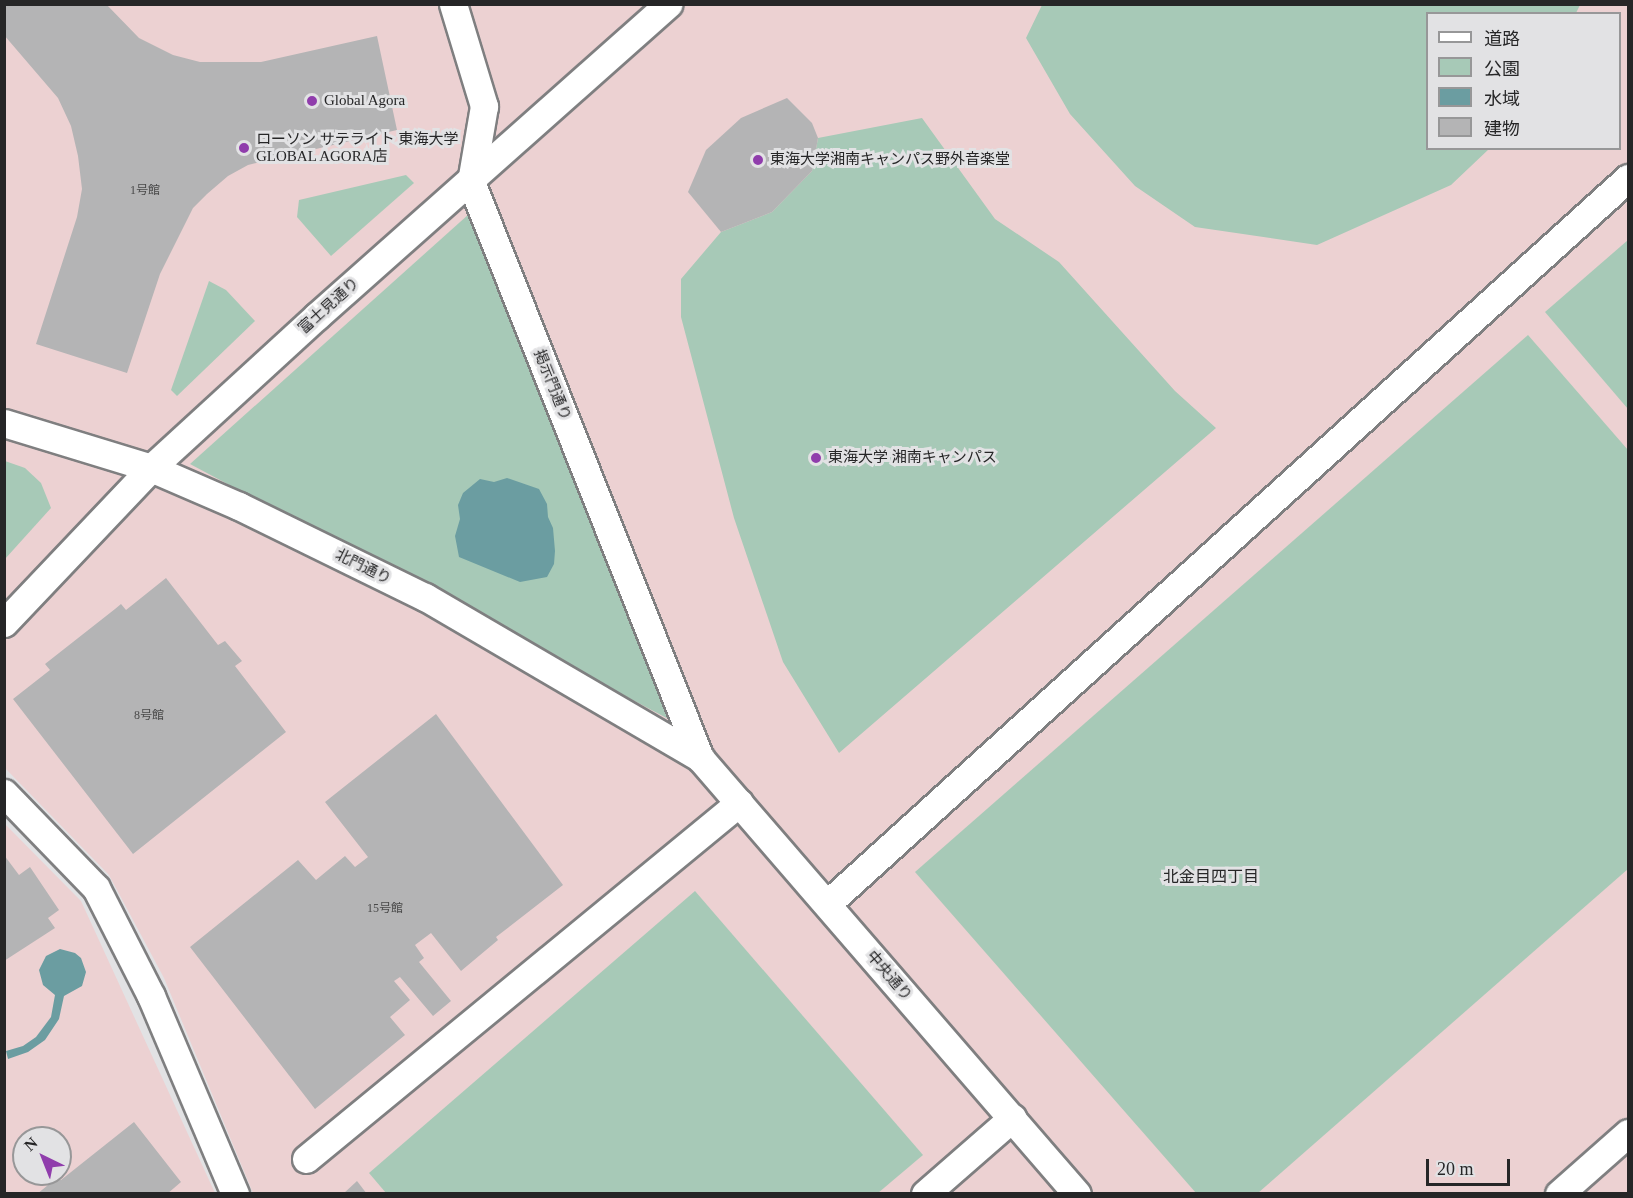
<!DOCTYPE html>
<meta charset="utf-8">
<style>
body{margin:0}
#map{position:relative;width:1633px;height:1198px;overflow:hidden;background:#e2e2e4;font-family:"Times New Roman","Noto Sans JP",serif}
div>[style]{position:absolute}
.education>*{inset:0;background:#ecd1d2}
.green>*{inset:0;background:#a7c9b7}
.water>*{inset:0;background:#6b9da1}
.building>*{inset:0;background:#b4b4b5}
.roads{filter:drop-shadow(2px 0 #7f7f80) drop-shadow(-2px 0 #7f7f80) drop-shadow(0 2px #7f7f80) drop-shadow(0 -2px #7f7f80)}
.minor>*{height:27px;margin:-13.5px;padding:0 13.5px;transform-origin:13.5px;border-radius:13.5px;background:#fff}
.dots>*{width:16px;height:16px;translate:-50% -50%;box-sizing:border-box;border:3px solid #e2e2e4;border-radius:50%}
span{translate:-50% -50%;white-space:nowrap;text-align:center;line-height:1.15;-webkit-text-stroke:6px #e2e2e4;paint-order:stroke}
.number-label{font-size:12px;color:#4a4a4a}
.number-label span{-webkit-text-stroke-width:0}
.poi-label{font-size:15px;color:#262627}
.left{translate:0 -50%;text-align:left}
.street-label{font-size:15px;color:#262627}
.neighbourhood-label{font-size:16px;color:#262627}
.frame{position:absolute;inset:0;border:6px solid #262627;pointer-events:none}
.legend{position:absolute;left:1426px;top:12px;width:195px;height:138px;box-sizing:border-box;background:#e2e2e4;border:2px solid #979798;margin:0;padding:8px 10px;list-style:none;font-size:18px;color:#262627}
.legend li{display:flex;align-items:center;gap:12px;height:30px}
.legend b{width:30px;border:2px solid #979798}
.north{position:absolute;left:12px;top:1126px;width:60px;height:60px;box-sizing:border-box;background:#e2e2e4;border:2px solid #979798;border-radius:50%;rotate:317deg;font-size:16px;font-weight:700;line-height:24px;text-align:center;color:#262627}
.north::after{content:'';display:block;margin:auto;width:21px;height:27px;background:#903dac;clip-path:polygon(50% 0,100% 100%,50% 72%,0 100%)}
.scale{position:absolute;left:1426px;top:1159px;width:84px;height:27px;box-sizing:border-box;border:3px solid #262627;border-top:0;padding-left:8px;font-size:18px;line-height:21px;white-space:nowrap;color:#262627;-webkit-text-stroke:4px #e2e2e4;paint-order:stroke}
</style>
<div id="map">
<div class="education">
<i style="clip-path:polygon(evenodd,4px 5px,1628px 5px,1628px 1193px,253px 1193px,164px 978px,109px 875px,5px 768px,4px 5px,1428px 14px,1620px 14px,1620px 148px,1428px 148px,1428px 14px)"></i>
<i style="clip-path:polygon(evenodd,4px 823px,81px 901px,215px 1193px,5px 1193px,4px 823px,24px 1138px,60px 1138px,60px 1174px,24px 1174px,24px 1138px)"></i>
</div>
<div class="green">
<i style="clip-path:polygon(1042px 5px,1042px 4px,1580px 5px,1576px 13px,1428px 14px,1428px 148px,1489px 149px,1451px 185px,1317px 245px,1195px 227px,1135px 186px,1070px 114px,1026px 38px)"></i>
<i style="clip-path:polygon(922px 118px,995px 219px,1059px 262px,1175px 391px,1216px 428px,839px 753px,783px 662px,734px 518px,681px 317px,681px 279px,721px 232px,772px 212px,812px 171px,818px 138px)"></i>
<i style="clip-path:polygon(406px 175px,414px 183px,331px 256px,297px 217px,299px 200px)"></i>
<i style="clip-path:polygon(469px 214px,674px 722px,190px 464px)"></i>
<i style="clip-path:polygon(1628px 240px,1628px 409px,1545px 312px)"></i>
<i style="clip-path:polygon(209px 281px,226px 290px,255px 321px,177px 396px,171px 390px)"></i>
<i style="clip-path:polygon(1528px 335px,1628px 450px,1628px 869px,1258px 1193px,1196px 1193px,915px 872px)"></i>
<i style="clip-path:polygon(5px 461px,25px 468px,41px 483px,51px 508px,5px 559px)"></i>
<i style="clip-path:polygon(695px 891px,923px 1155px,878px 1193px,386px 1193px,369px 1173px)"></i>
</div>
<div class="water">
<i style="clip-path:polygon(507px 478px,539px 489px,547px 504px,548px 517px,553px 528px,555px 551px,554px 564px,547px 577px,520px 582px,459px 557px,455px 536px,460px 519px,458px 505px,463px 493px,480px 479px,494px 482px)"></i>
<i style="clip-path:polygon(60px 949px,75px 953px,81px 958px,86px 972px,82px 986px,64px 996px,59px 1019px,45px 1040px,28px 1052px,8px 1059px,6px 1051px,23px 1046px,36px 1037px,51px 1017px,55px 995px,43px 985px,39px 970px,46px 956px)"></i>
</div>
<div class="building">
<i style="clip-path:polygon(4px 4px,106px 4px,139px 38px,173px 55px,200px 62px,261px 62px,377px 36px,397px 130px,248px 165px,228px 176px,207px 194px,193px 208px,160px 274px,127px 373px,36px 344px,77px 217px,82px 189px,78px 156px,71px 126px,58px 98px,4px 35px)"></i>
<i style="clip-path:polygon(787px 98px,812px 123px,818px 138px,812px 171px,772px 212px,721px 232px,688px 192px,706px 150px,741px 118px)"></i>
<i style="clip-path:polygon(166px 578px,218px 645px,225px 641px,242px 661px,235px 666px,286px 732px,133px 854px,13px 699px,50px 670px,45px 664px,115px 609px,121px 604px,126px 610px)"></i>
<i style="clip-path:polygon(436px 714px,563px 885px,496px 937px,498px 940px,461px 971px,431px 933px,415px 945px,424px 958px,419px 962px,451px 1001px,433px 1016px,400px 977px,394px 981px,410px 1000px,390px 1017px,405px 1035px,315px 1109px,190px 947px,298px 860px,316px 880px,345px 856px,355px 867px,368px 857px,325px 802px)"></i>
<i style="clip-path:polygon(4px 855px,19px 875px,30px 867px,59px 910px,48px 918px,55px 928px,4px 961px)"></i>
<i style="clip-path:polygon(134px 1122px,181px 1182px,167px 1194px,37px 1194px,58px 1177px,61px 1180px)"></i>
<i style="clip-path:polygon(357px 1181px,367px 1194px,343px 1194px)"></i>
</div>
<div class="roads">
<div class="minor">
<i style="left:453px;top:4px;width:107px;rotate:73.1deg"></i>
<i style="left:484px;top:106px;width:77px;rotate:99.7deg"></i>
<i style="left:471px;top:182px;width:620px;rotate:68.32deg"></i>
<i style="left:4px;top:423px;width:154px;rotate:17deg"></i>
<i style="left:151px;top:468px;width:96px;rotate:23.4deg"></i>
<i style="left:239px;top:506px;width:207px;rotate:26.1deg"></i>
<i style="left:425px;top:597px;width:319px;rotate:30.3deg"></i>
<i style="left:700px;top:758px;width:576px;rotate:49.15deg"></i>
<i style="left:4px;top:623px;width:214px;rotate:-46.5deg"></i>
<i style="left:151px;top:468px;width:225px;rotate:-42.5deg"></i>
<i style="left:317px;top:316px;width:470px;rotate:-41.6deg"></i>
<i style="left:4px;top:793px;width:132px;rotate:45.9deg"></i>
<i style="left:96px;top:888px;width:121px;rotate:63deg"></i>
<i style="left:151px;top:996px;width:215px;rotate:67deg"></i>
<i style="left:827px;top:904px;width:1081px;rotate:-42.19deg"></i>
<i style="left:306px;top:1159px;width:561px;rotate:-39.43deg"></i>
<i style="left:925px;top:1194px;width:116px;rotate:-41.1deg"></i>
<i style="left:1559px;top:1194px;width:92px;rotate:-41.5deg"></i>
</div>
</div>
<div class="dots">
<i style="left:312px;top:101px;background:#903dac"></i>
<i style="left:244px;top:148px;background:#903dac"></i>
<i style="left:758px;top:160px;background:#903dac"></i>
<i style="left:816px;top:458px;background:#903dac"></i>
</div>
<div class="number-label">
<span style="left:145px;top:191px">1号館</span>
<span style="left:149px;top:716px">8号館</span>
<span style="left:385px;top:909px">15号館</span>
</div>
<div class="poi-label">
<span class="left" style="left:324px;top:101px">Global Agora</span>
<span class="left" style="left:256px;top:148px">ローソン サテライト 東海大学<br>GLOBAL AGORA店</span>
<span class="left" style="left:770px;top:160px">東海大学湘南キャンパス野外音楽堂</span>
<span class="left" style="left:828px;top:458px">東海大学 湘南キャンパス</span>
</div>
<div class="street-label">
<span style="left:329px;top:306px;rotate:-42deg">富士見通り</span>
<span style="left:552px;top:385px;rotate:68deg">掲示門通り</span>
<span style="left:363px;top:567px;rotate:26deg">北門通り</span>
<span style="left:889px;top:976px;rotate:49deg">中央通り</span>
</div>
<div class="neighbourhood-label">
<span style="left:1211px;top:877px">北金目四丁目</span>
</div>
<div class="frame"></div>
<ul class="legend">
<li><b style="height:8px;background:#fff"></b>道路</li>
<li><b style="height:16px;background:#a7c9b7"></b>公園</li>
<li><b style="height:16px;background:#6b9da1"></b>水域</li>
<li><b style="height:16px;background:#b4b4b5"></b>建物</li>
</ul>
<div class="north">N</div>
<div class="scale">20 m</div>
</div>
